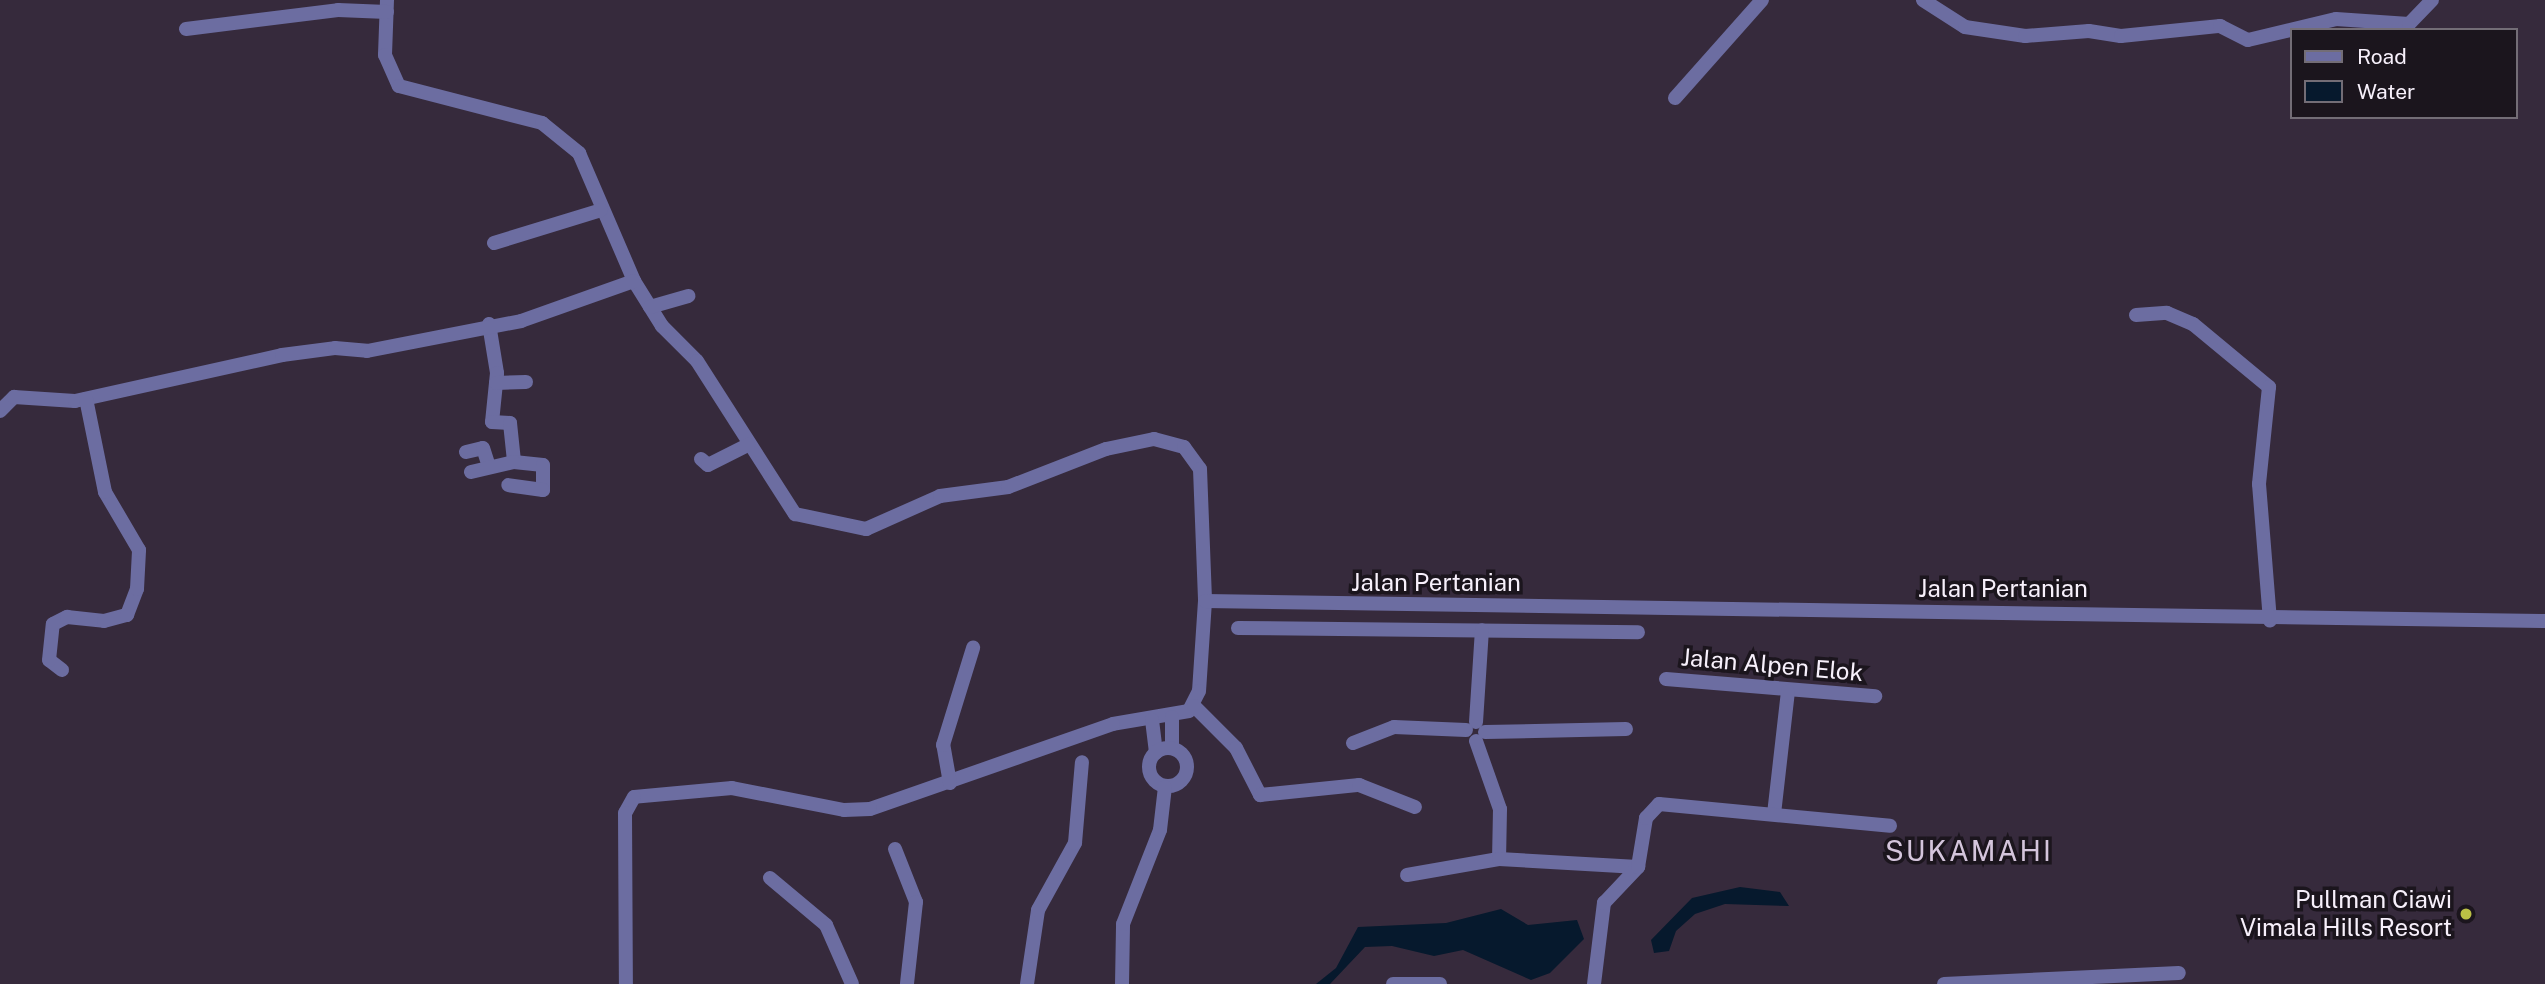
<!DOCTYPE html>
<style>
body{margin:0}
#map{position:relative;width:2545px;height:984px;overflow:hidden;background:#362a3c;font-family:"Public Sans",sans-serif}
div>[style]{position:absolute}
.water>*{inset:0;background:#06192d}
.minor>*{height:14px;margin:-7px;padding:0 7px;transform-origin:7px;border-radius:7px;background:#6c6da1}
.minor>.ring{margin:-7px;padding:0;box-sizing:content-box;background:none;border:14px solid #6c6da1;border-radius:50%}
.dots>*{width:19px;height:19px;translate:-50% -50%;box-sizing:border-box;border:4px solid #1b151d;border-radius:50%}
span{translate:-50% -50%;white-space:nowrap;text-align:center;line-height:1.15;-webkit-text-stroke:7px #1b151d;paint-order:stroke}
.street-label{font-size:24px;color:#f7f0fb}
.poi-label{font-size:24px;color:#f7f0fb}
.right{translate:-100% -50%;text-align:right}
.quarter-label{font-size:28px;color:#d4c5dc;letter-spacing:2px}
.legend{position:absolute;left:2290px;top:28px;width:228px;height:91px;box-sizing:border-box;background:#1b151d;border:2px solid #736d76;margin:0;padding:9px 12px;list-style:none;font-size:21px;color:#f7f0fb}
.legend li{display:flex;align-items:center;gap:14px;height:35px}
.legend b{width:35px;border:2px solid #736d76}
</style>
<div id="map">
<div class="water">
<i style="clip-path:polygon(1740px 887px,1780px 892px,1789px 906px,1725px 904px,1695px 914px,1676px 931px,1669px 951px,1654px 953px,1651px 940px,1692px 898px)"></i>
<i style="clip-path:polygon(1501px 909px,1528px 925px,1577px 920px,1584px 939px,1550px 973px,1531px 980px,1463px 950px,1434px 956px,1392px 946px,1365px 947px,1330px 984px,1316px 984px,1336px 968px,1358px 927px,1446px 923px)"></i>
</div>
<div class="minor">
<i style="left:387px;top:0;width:55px;rotate:92.1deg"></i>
<i style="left:385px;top:55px;width:34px;rotate:66deg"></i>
<i style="left:399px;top:86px;width:148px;rotate:14.5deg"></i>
<i style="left:542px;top:123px;width:48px;rotate:39deg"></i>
<i style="left:579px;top:153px;width:139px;rotate:66.7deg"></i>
<i style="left:634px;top:281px;width:53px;rotate:58.1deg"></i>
<i style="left:662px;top:326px;width:49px;rotate:45deg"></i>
<i style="left:697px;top:361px;width:182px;rotate:57.4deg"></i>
<i style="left:795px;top:514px;width:73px;rotate:11.9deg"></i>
<i style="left:866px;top:529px;width:81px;rotate:-24deg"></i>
<i style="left:940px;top:496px;width:69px;rotate:-7.5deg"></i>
<i style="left:1008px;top:487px;width:105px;rotate:-21.2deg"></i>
<i style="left:1106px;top:449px;width:49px;rotate:-11.8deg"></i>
<i style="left:1154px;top:439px;width:31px;rotate:15deg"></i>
<i style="left:1184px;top:447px;width:27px;rotate:54deg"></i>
<i style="left:1200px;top:469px;width:132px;rotate:87.8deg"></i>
<i style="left:1205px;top:601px;width:90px;rotate:93.8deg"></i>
<i style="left:1199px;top:691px;width:22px;rotate:117deg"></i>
<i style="left:1189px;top:711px;width:77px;rotate:170.3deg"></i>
<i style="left:1113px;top:724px;width:257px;rotate:160.7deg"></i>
<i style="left:870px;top:809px;width:26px;rotate:178deg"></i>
<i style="left:844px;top:810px;width:114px;rotate:-168.9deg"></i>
<i style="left:732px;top:788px;width:98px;rotate:174.8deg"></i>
<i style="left:634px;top:797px;width:18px;rotate:119deg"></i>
<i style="left:625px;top:813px;width:171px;rotate:89.7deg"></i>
<i style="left:1923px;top:0;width:50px;rotate:32.7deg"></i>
<i style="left:1965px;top:27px;width:61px;rotate:8.5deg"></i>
<i style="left:2025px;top:36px;width:64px;rotate:-4.5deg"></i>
<i style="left:2089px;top:31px;width:32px;rotate:9deg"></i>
<i style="left:2121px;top:36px;width:100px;rotate:-5.8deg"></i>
<i style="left:2220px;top:26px;width:31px;rotate:27deg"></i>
<i style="left:2248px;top:40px;width:90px;rotate:-13.4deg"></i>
<i style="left:2336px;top:19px;width:73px;rotate:3.9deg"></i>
<i style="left:2409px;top:24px;width:33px;rotate:-46deg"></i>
<i style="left:186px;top:29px;width:153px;rotate:-7.1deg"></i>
<i style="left:338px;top:10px;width:49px;rotate:2.3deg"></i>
<i style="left:1675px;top:98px;width:131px;rotate:-48.4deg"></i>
<i style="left:494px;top:243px;width:112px;rotate:-17.1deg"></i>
<i style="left:650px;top:307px;width:40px;rotate:-16deg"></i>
<i style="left:2136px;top:315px;width:31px;rotate:-4deg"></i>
<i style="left:2167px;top:313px;width:28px;rotate:23deg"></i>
<i style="left:2193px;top:324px;width:99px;rotate:39.7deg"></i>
<i style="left:2269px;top:387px;width:98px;rotate:95.9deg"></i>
<i style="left:2259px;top:484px;width:137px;rotate:85.4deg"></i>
<i style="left:489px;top:324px;width:50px;rotate:80.7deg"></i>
<i style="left:497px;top:373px;width:49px;rotate:95.8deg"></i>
<i style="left:492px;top:422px;width:18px;rotate:3deg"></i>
<i style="left:510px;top:423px;width:39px;rotate:84deg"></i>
<i style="left:514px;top:462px;width:29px;rotate:6deg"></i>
<i style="left:543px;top:465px;width:25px;rotate:90deg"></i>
<i style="left:543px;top:490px;width:35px;rotate:-172deg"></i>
<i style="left:496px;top:383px;width:30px;rotate:-2deg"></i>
<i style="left:0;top:411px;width:20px;rotate:-45deg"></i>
<i style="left:14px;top:397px;width:61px;rotate:3.8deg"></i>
<i style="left:75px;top:401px;width:212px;rotate:-12.5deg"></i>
<i style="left:282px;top:355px;width:53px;rotate:-7.5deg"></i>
<i style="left:335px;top:348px;width:32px;rotate:5deg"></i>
<i style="left:367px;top:351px;width:157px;rotate:-11deg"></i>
<i style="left:521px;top:321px;width:120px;rotate:-19.5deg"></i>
<i style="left:466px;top:452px;width:17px;rotate:-13deg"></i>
<i style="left:483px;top:448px;width:19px;rotate:72deg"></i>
<i style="left:701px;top:459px;width:9px;rotate:41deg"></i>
<i style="left:708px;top:465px;width:45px;rotate:-26.6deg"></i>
<i style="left:471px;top:472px;width:44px;rotate:-13.1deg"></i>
<i style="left:1205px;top:601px;width:1340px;rotate:0.86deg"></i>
<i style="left:1238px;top:628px;width:400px;rotate:0.6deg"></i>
<i style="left:62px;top:670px;width:16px;rotate:-142deg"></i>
<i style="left:49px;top:660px;width:36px;rotate:-84deg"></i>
<i style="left:53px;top:624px;width:16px;rotate:-27deg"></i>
<i style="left:67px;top:617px;width:37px;rotate:6deg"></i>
<i style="left:104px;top:621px;width:24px;rotate:-15deg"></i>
<i style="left:127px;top:615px;width:28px;rotate:-69deg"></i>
<i style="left:137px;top:589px;width:39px;rotate:-87deg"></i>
<i style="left:139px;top:550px;width:67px;rotate:-120.4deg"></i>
<i style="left:105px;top:492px;width:95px;rotate:-101.5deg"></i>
<i style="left:1666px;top:679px;width:210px;rotate:4.7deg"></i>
<i style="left:1194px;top:706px;width:59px;rotate:45deg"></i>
<i style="left:1236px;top:748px;width:53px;rotate:62.9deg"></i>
<i style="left:1260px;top:795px;width:100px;rotate:-5.8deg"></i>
<i style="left:1359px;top:785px;width:60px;rotate:21.4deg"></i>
<i style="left:1172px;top:717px;width:31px;rotate:90deg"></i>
<i style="left:1152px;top:720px;width:33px;rotate:83deg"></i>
<i style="left:1476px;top:722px;width:92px;rotate:-86.3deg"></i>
<i style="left:1485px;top:732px;width:141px;rotate:-1.2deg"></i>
<i style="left:1476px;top:741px;width:72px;rotate:70.6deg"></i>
<i style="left:1500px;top:809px;width:50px;rotate:91.1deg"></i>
<i style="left:1353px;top:743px;width:44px;rotate:-21.3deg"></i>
<i style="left:1394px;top:727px;width:72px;rotate:2.4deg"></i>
<i class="ring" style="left:1149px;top:748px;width:24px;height:24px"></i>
<i style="left:950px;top:783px;width:39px;rotate:-100deg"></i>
<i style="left:943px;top:745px;width:102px;rotate:-72.8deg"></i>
<i style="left:1774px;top:814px;width:123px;rotate:-83.5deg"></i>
<i style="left:895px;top:849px;width:57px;rotate:68.4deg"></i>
<i style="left:916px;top:902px;width:82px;rotate:96.3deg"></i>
<i style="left:1407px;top:875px;width:93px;rotate:-9.9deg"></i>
<i style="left:1499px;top:859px;width:139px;rotate:3.3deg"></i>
<i style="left:770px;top:878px;width:73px;rotate:40deg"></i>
<i style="left:826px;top:925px;width:64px;rotate:66.2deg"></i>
<i style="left:1027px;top:984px;width:75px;rotate:-81.5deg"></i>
<i style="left:1038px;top:910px;width:77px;rotate:-61.1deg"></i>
<i style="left:1075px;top:843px;width:81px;rotate:-85.1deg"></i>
<i style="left:1122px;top:984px;width:60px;rotate:-89deg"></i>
<i style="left:1123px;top:924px;width:101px;rotate:-68.5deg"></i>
<i style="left:1160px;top:830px;width:43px;rotate:-83.4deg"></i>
<i style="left:1393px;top:984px;width:47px"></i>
<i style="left:1594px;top:984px;width:82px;rotate:-83deg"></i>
<i style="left:1604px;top:903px;width:50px;rotate:-46.6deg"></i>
<i style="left:1638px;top:867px;width:50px;rotate:-80.7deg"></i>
<i style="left:1646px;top:818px;width:19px;rotate:-47deg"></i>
<i style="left:1659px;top:804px;width:232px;rotate:5.4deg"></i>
<i style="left:1944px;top:984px;width:235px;rotate:-2.7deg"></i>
</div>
<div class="dots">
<i style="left:2466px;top:914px;background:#bbc045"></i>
</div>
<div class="street-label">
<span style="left:1436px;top:583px">Jalan Pertanian</span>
<span style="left:2003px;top:589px">Jalan Pertanian</span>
<span style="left:1772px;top:665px;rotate:5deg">Jalan Alpen Elok</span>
</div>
<div class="poi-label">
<span class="right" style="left:2452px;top:914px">Pullman Ciawi<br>Vimala Hills Resort</span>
</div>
<div class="quarter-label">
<span style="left:1969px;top:851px">SUKAMAHI</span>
</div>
<ul class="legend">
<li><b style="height:9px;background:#6c6da1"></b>Road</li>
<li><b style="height:19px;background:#06192d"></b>Water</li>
</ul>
</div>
